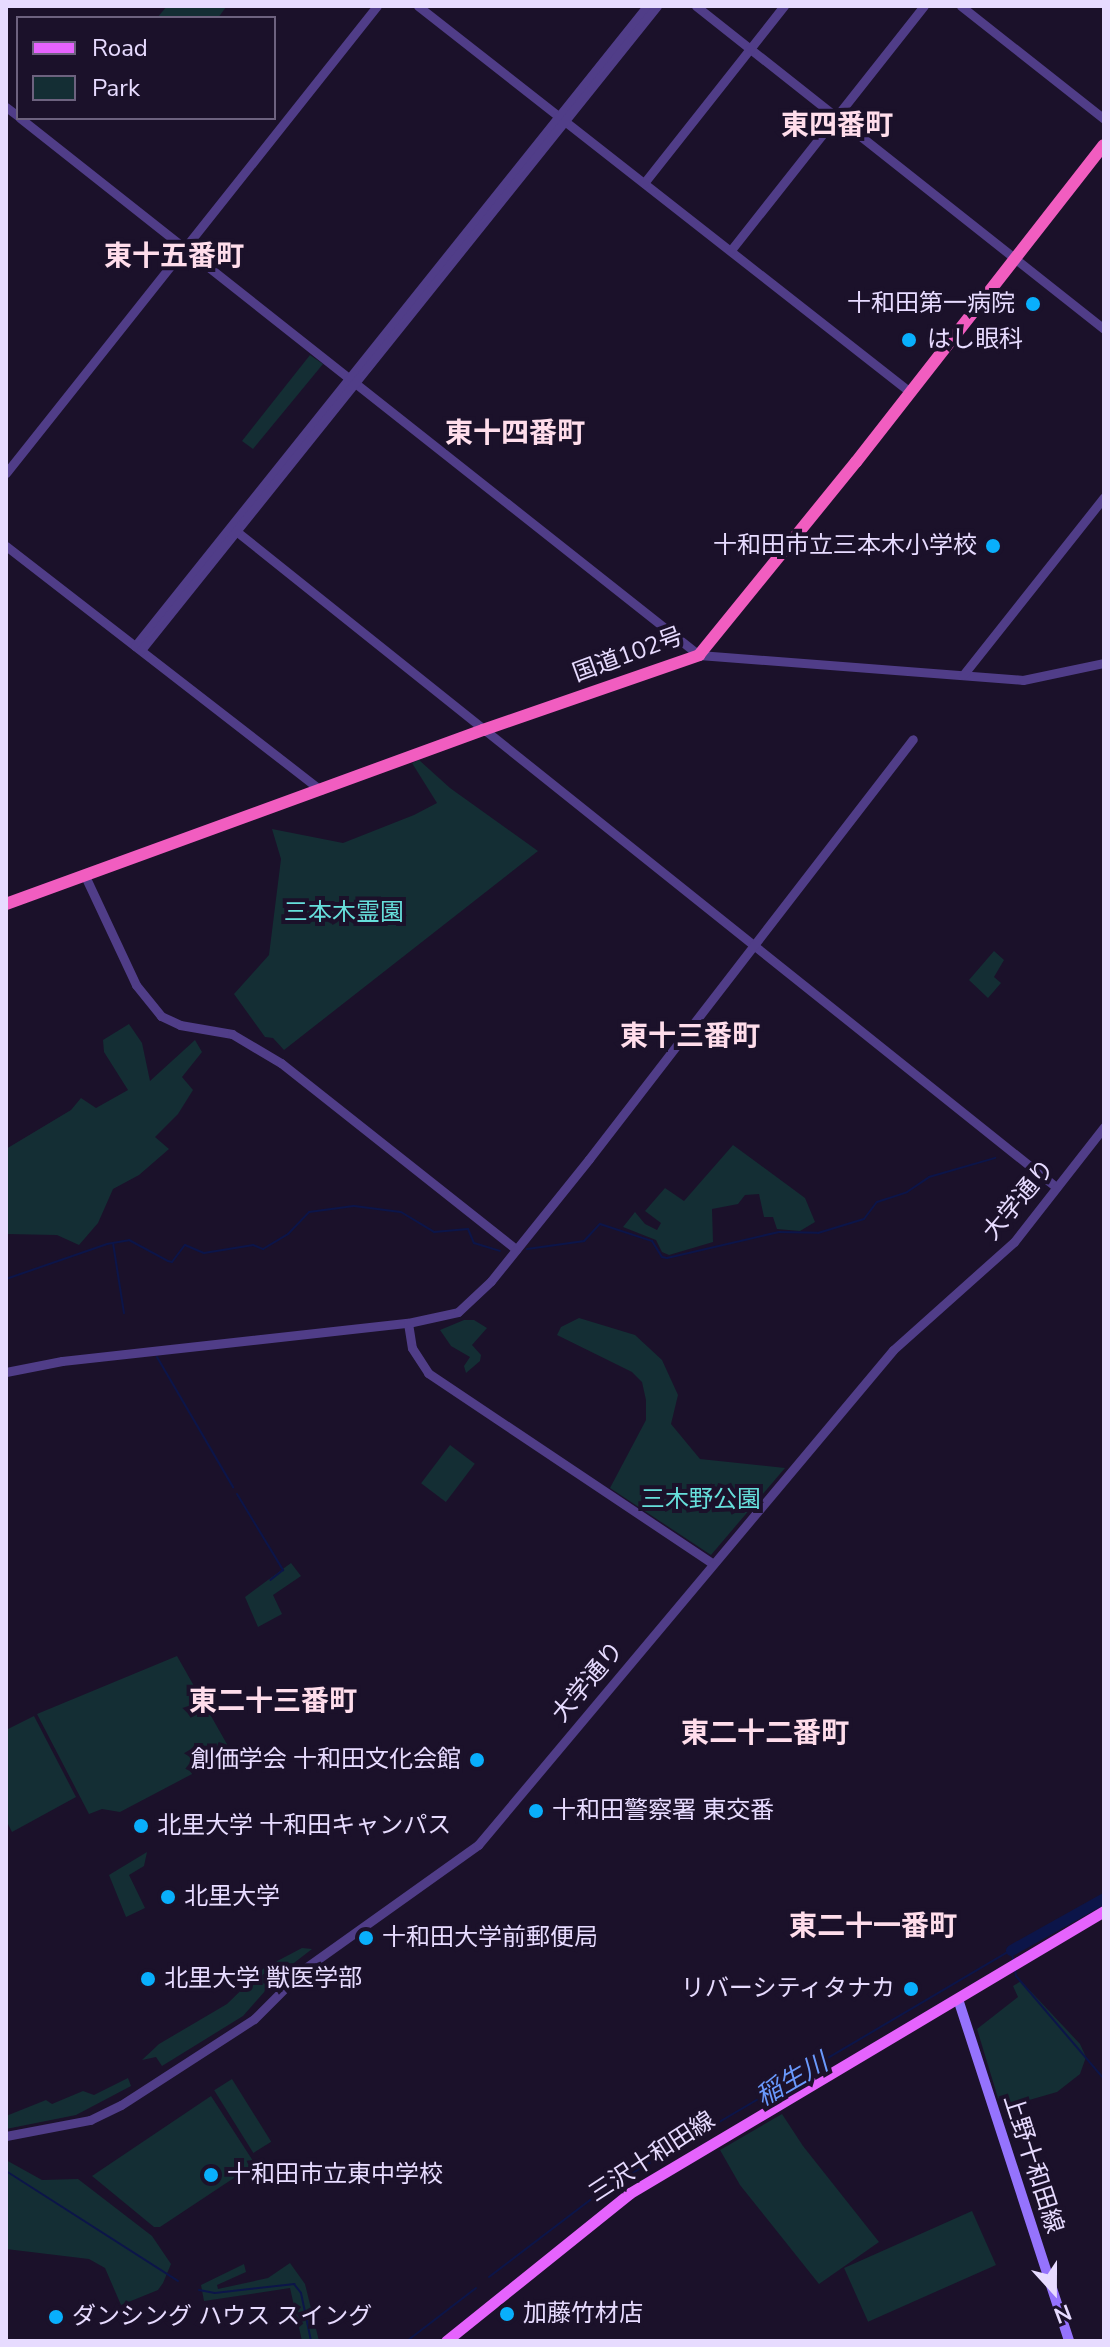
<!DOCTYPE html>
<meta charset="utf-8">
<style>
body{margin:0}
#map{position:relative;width:1110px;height:2347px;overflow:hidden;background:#1b112a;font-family:"Nunito Sans","Noto Sans JP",sans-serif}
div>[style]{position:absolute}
.green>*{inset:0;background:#142e34;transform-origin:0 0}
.stream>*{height:2px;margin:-1px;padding:0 1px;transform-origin:1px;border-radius:1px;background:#0c1549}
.river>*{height:11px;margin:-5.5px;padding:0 5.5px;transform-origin:5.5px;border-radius:5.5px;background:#0c1549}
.tertiary>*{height:9px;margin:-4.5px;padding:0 4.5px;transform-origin:4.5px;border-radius:4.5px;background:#503d88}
.secondary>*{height:10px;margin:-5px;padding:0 5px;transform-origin:5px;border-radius:5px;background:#9573fd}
.primary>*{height:11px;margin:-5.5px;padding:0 5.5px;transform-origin:5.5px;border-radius:5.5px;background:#e563fd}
.trunk>*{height:12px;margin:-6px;padding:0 6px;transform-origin:6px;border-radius:6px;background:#f15dc0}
.dots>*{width:22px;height:22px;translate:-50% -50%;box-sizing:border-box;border:4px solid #1b112a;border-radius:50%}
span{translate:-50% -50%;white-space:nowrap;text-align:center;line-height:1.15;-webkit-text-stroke:8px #1b112a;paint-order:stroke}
.poi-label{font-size:24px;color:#e7dbff}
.right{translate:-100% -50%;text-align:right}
.left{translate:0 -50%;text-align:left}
.street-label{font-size:24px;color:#e7dbff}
.park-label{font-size:24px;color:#66dfdb}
.water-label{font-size:26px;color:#6a99fd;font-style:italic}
.quarter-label{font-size:28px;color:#ffddeb;font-weight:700}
.frame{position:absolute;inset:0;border:8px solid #e7dbff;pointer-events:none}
.legend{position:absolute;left:16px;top:16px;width:260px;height:104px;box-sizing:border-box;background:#1b112a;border:2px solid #6d627f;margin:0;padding:10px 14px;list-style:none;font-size:24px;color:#e7dbff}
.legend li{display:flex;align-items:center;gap:16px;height:40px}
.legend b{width:40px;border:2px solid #6d627f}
.north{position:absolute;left:1014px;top:2251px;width:80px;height:80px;-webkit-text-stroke:6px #1b112a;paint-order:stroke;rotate:159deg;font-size:22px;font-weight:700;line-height:32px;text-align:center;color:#e7dbff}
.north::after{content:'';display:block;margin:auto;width:28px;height:36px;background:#e7dbff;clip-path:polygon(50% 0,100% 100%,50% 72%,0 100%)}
</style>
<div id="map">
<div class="green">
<i style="clip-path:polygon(167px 6px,225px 6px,226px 7px,218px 18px,157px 18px)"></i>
<i style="clip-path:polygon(310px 355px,323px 364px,253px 449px,242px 441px)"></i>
<i style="clip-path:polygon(419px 760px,450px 788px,538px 851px,284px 1050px,273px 1038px,265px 1037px,234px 994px,269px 955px,281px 859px,272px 829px,343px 843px,414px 815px,437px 803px,412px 763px)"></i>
<i style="clip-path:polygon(994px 951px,1004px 960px,994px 977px,1001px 983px,988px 998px,969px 980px)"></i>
<i style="clip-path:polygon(129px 1024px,142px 1043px,150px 1081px,195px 1040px,202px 1052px,182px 1077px,193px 1090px,178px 1114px,155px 1137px,169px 1149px,139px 1175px,113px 1189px,98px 1223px,79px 1245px,57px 1235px,6px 1234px,6px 1149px,71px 1110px,81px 1098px,96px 1108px,128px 1090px,104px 1052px,103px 1040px)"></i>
<i style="clip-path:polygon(733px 1145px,805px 1198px,815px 1222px,800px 1231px,777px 1229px,773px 1217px,764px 1217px,759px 1194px,745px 1195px,738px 1204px,712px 1209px,713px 1242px,669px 1255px,662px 1252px,656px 1240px,623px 1227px,635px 1212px,645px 1224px,657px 1230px,661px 1223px,645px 1211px,665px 1188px,684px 1201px)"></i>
<i style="clip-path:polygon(579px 1318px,635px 1335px,662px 1360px,678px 1395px,671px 1424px,700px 1459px,785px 1468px,711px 1555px,610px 1488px,646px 1420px,646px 1400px,642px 1382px,632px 1372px,557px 1335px,561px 1327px)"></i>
<i style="clip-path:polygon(464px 1320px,474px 1320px,487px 1328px,472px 1345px,481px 1355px,480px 1361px,466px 1373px,464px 1366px,470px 1357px,451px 1346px,440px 1330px)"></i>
<i style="left:450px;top:1445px;width:31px;height:48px;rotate:37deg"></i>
<i style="clip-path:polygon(291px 1563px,301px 1576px,273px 1595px,282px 1614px,258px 1627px,245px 1597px)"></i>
<i style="clip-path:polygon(177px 1656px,232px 1753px,120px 1812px,102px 1809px,89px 1814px,37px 1714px)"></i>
<i style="clip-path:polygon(34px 1716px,76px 1797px,12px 1832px,6px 1820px,6px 1730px)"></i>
<i style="clip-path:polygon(147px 1852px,144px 1866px,129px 1875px,145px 1908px,126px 1917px,109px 1875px)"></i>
<i style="clip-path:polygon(302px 1948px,312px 1949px,281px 1973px,243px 2016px,162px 2066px,156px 2057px,142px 2060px,159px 2044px,227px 2004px,264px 1968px)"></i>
<i style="clip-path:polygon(1021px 1981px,1080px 2044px,1086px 2057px,1080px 2074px,1057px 2092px,1015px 2104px,998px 2098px,977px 2029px,1018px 1997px,1013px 1986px)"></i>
<i style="clip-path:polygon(128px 2078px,131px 2086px,76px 2115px,6px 2129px,6px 2116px,46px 2100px,52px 2104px,83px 2091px,94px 2095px)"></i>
<i style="left:232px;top:2079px;width:74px;height:21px;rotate:58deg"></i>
<i style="clip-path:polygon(211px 2096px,255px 2164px,160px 2227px,154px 2227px,92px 2176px)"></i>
<i style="clip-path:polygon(782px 2114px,803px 2146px,879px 2242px,819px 2284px,740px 2185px,720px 2150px)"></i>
<i style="clip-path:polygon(6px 2160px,42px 2180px,78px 2179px,152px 2236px,171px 2264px,163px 2283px,158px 2290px,121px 2305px,105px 2268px,89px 2259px,6px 2249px)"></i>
<i style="left:972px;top:2211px;width:59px;height:140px;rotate:66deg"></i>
<i style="clip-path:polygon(290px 2263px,305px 2284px,319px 2341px,302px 2341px,290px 2288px,204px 2301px,201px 2285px,244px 2264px,246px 2272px,217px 2285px,218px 2289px,268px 2278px)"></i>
</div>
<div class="stream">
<i style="left:113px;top:1243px;width:71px;rotate:81.1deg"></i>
<i style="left:527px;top:1249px;width:58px;rotate:-8deg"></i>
<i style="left:584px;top:1241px;width:23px;rotate:-47deg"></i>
<i style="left:600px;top:1224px;width:55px;rotate:18.1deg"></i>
<i style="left:652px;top:1241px;width:19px;rotate:58deg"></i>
<i style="left:662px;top:1257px;width:5px;rotate:11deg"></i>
<i style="left:667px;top:1258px;width:115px;rotate:-13.1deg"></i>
<i style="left:779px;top:1232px;width:39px;rotate:1deg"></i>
<i style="left:818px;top:1233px;width:48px;rotate:-16.9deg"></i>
<i style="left:864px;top:1219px;width:21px;rotate:-53deg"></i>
<i style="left:877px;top:1202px;width:32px;rotate:-18deg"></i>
<i style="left:907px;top:1192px;width:27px;rotate:-34deg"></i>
<i style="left:929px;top:1177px;width:69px;rotate:-16.1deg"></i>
<i style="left:6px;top:1279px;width:107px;rotate:-19.1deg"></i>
<i style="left:107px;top:1244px;width:22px;rotate:-10deg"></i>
<i style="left:129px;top:1240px;width:44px;rotate:28.3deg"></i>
<i style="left:168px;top:1261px;width:4px;rotate:14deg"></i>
<i style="left:172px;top:1262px;width:21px;rotate:-53deg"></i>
<i style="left:185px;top:1245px;width:21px;rotate:23deg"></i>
<i style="left:204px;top:1253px;width:50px;rotate:-9.3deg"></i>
<i style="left:253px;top:1245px;width:11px;rotate:22deg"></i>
<i style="left:263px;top:1249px;width:29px;rotate:-31deg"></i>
<i style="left:288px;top:1234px;width:30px;rotate:-46deg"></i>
<i style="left:309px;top:1212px;width:45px;rotate:-7.6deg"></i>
<i style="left:354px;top:1206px;width:47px;rotate:7.3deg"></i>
<i style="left:401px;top:1212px;width:39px;rotate:31deg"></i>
<i style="left:434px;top:1232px;width:34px;rotate:-5deg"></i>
<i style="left:468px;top:1229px;width:15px;rotate:67deg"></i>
<i style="left:474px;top:1243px;width:27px;rotate:17deg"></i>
<i style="left:157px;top:1357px;width:151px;rotate:59.7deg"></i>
<i style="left:237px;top:1494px;width:89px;rotate:58.8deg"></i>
<i style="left:283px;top:1570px;width:16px;rotate:142deg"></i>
<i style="left:1015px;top:1969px;width:7px;rotate:82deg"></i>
<i style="left:1016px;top:1976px;width:135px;rotate:49.5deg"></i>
<i style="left:6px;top:2171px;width:204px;rotate:32.6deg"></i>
<i style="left:489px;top:2277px;width:142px;rotate:-37.3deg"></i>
<i style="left:602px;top:2191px;width:475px;rotate:-30.5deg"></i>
<i style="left:1011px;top:1950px;width:9px;rotate:77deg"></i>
<i style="left:199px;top:2290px;width:16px;rotate:11deg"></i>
<i style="left:215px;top:2293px;width:80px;rotate:-6.5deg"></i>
<i style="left:294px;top:2284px;width:11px;rotate:52deg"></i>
<i style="left:301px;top:2293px;width:49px;rotate:78.2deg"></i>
<i style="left:407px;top:2341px;width:87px;rotate:-37.5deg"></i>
</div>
<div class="river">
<i style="left:1011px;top:1950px;width:107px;rotate:-29.2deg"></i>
</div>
<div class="tertiary">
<i style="left:418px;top:6px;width:625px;rotate:38.12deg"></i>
<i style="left:696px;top:6px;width:520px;rotate:38.37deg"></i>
<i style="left:961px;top:6px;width:182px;rotate:38.3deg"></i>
<i style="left:6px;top:107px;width:15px;rotate:37deg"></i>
<i style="left:20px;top:118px;width:866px;rotate:38.34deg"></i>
<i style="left:699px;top:655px;width:325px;rotate:4.4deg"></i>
<i style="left:1023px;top:680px;width:83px;rotate:-11.9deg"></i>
<i style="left:644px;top:183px;width:226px;rotate:-51.7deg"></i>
<i style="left:731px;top:250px;width:311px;rotate:-51.7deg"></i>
<i style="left:6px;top:473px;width:596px;rotate:-51.54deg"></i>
<i style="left:231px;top:527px;width:1057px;rotate:38.66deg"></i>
<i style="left:6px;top:546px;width:398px;rotate:37.8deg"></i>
<i style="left:135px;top:646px;width:820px;rotate:-51.34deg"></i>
<i style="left:141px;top:650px;width:825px;rotate:-51.3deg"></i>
<i style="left:963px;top:675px;width:227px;rotate:-51.6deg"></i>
<i style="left:85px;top:876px;width:120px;rotate:64.9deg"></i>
<i style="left:136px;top:985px;width:40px;rotate:51deg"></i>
<i style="left:161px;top:1016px;width:21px;rotate:25deg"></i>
<i style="left:180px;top:1025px;width:53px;rotate:9.8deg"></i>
<i style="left:232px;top:1034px;width:57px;rotate:30.6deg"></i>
<i style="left:281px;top:1063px;width:300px;rotate:38.4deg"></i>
<i style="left:408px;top:1323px;width:25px;rotate:81deg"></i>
<i style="left:412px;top:1348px;width:30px;rotate:57deg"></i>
<i style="left:428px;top:1373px;width:343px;rotate:33.8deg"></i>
<i style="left:6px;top:1372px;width:57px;rotate:-11.1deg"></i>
<i style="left:62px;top:1361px;width:348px;rotate:-6.3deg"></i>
<i style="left:408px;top:1323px;width:51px;rotate:-12.4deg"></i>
<i style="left:458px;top:1312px;width:45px;rotate:-43.2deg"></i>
<i style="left:491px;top:1281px;width:156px;rotate:-51.2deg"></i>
<i style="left:589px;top:1159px;width:530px;rotate:-52.35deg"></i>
<i style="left:6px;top:2136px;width:86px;rotate:-10.8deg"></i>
<i style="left:90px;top:2120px;width:34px;rotate:-26deg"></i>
<i style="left:121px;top:2105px;width:158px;rotate:-32.9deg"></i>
<i style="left:254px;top:2019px;width:71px;rotate:-45deg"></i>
<i style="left:304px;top:1969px;width:214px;rotate:-35.5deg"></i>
<i style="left:478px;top:1845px;width:646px;rotate:-50.02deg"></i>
<i style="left:893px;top:1350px;width:162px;rotate:-41.8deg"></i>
<i style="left:1014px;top:1242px;width:146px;rotate:-52deg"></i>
</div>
<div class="secondary">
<i style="left:958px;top:1999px;width:360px;rotate:72deg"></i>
</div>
<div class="primary">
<i style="left:446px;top:2341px;width:236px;rotate:-38.8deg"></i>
<i style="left:630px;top:2193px;width:552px;rotate:-30.75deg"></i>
</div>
<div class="trunk">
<i style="left:6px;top:904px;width:508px;rotate:-20.04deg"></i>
<i style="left:483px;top:730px;width:229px;rotate:-19.1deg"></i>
<i style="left:699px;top:655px;width:249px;rotate:-50.9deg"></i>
<i style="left:856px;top:462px;width:402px;rotate:-52deg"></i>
</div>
<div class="dots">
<i style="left:1033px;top:304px;background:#09affc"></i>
<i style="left:909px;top:340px;background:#09affc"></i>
<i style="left:993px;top:546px;background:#09affc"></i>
<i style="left:477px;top:1760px;background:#09affc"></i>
<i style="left:536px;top:1811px;background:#09affc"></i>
<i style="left:141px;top:1826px;background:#09affc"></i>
<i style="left:168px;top:1897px;background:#09affc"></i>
<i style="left:366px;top:1938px;background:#09affc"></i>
<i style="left:148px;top:1979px;background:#09affc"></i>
<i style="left:911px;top:1989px;background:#09affc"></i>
<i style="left:211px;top:2175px;background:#09affc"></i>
<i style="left:507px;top:2314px;background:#09affc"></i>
<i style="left:56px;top:2317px;background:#09affc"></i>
</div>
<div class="poi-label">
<span class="right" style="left:1015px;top:304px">十和田第一病院</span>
<span class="left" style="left:927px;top:340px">はし眼科</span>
<span class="right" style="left:977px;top:546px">十和田市立三本木小学校</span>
<span class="right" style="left:461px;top:1760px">創価学会 十和田文化会館</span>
<span class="left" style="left:552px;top:1811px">十和田警察署 東交番</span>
<span class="left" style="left:157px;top:1826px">北里大学 十和田キャンパス</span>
<span class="left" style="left:184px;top:1897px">北里大学</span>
<span class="left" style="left:382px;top:1938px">十和田大学前郵便局</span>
<span class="left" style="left:164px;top:1979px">北里大学 獣医学部</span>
<span class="right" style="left:895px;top:1989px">リバーシティタナカ</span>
<span class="left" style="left:227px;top:2175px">十和田市立東中学校</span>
<span class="left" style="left:523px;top:2314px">加藤竹材店</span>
<span class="left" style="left:72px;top:2317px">ダンシング ハウス スイング</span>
</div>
<div class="street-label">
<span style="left:628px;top:655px;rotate:-20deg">国道102号</span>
<span style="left:1019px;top:1200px;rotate:-50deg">大学通り</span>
<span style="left:588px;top:1682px;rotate:-50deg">大学通り</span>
<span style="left:652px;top:2157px;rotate:-33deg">三沢十和田線</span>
<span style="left:1033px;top:2164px;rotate:72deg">上野十和田線</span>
</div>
<div class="park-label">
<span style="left:344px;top:913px">三本木霊園</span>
<span style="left:701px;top:1500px">三木野公園</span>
</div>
<div class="water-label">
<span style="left:792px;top:2080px;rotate:-30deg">稲生川</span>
</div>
<div class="quarter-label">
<span style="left:837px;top:125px">東四番町</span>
<span style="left:174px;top:256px">東十五番町</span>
<span style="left:515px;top:433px">東十四番町</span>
<span style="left:690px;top:1036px">東十三番町</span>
<span style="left:273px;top:1701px">東二十三番町</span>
<span style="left:765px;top:1733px">東二十二番町</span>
<span style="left:873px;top:1926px">東二十一番町</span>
</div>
<div class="frame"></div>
<ul class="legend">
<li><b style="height:10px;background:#e563fd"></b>Road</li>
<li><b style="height:22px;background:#142e34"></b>Park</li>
</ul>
<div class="north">N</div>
</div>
